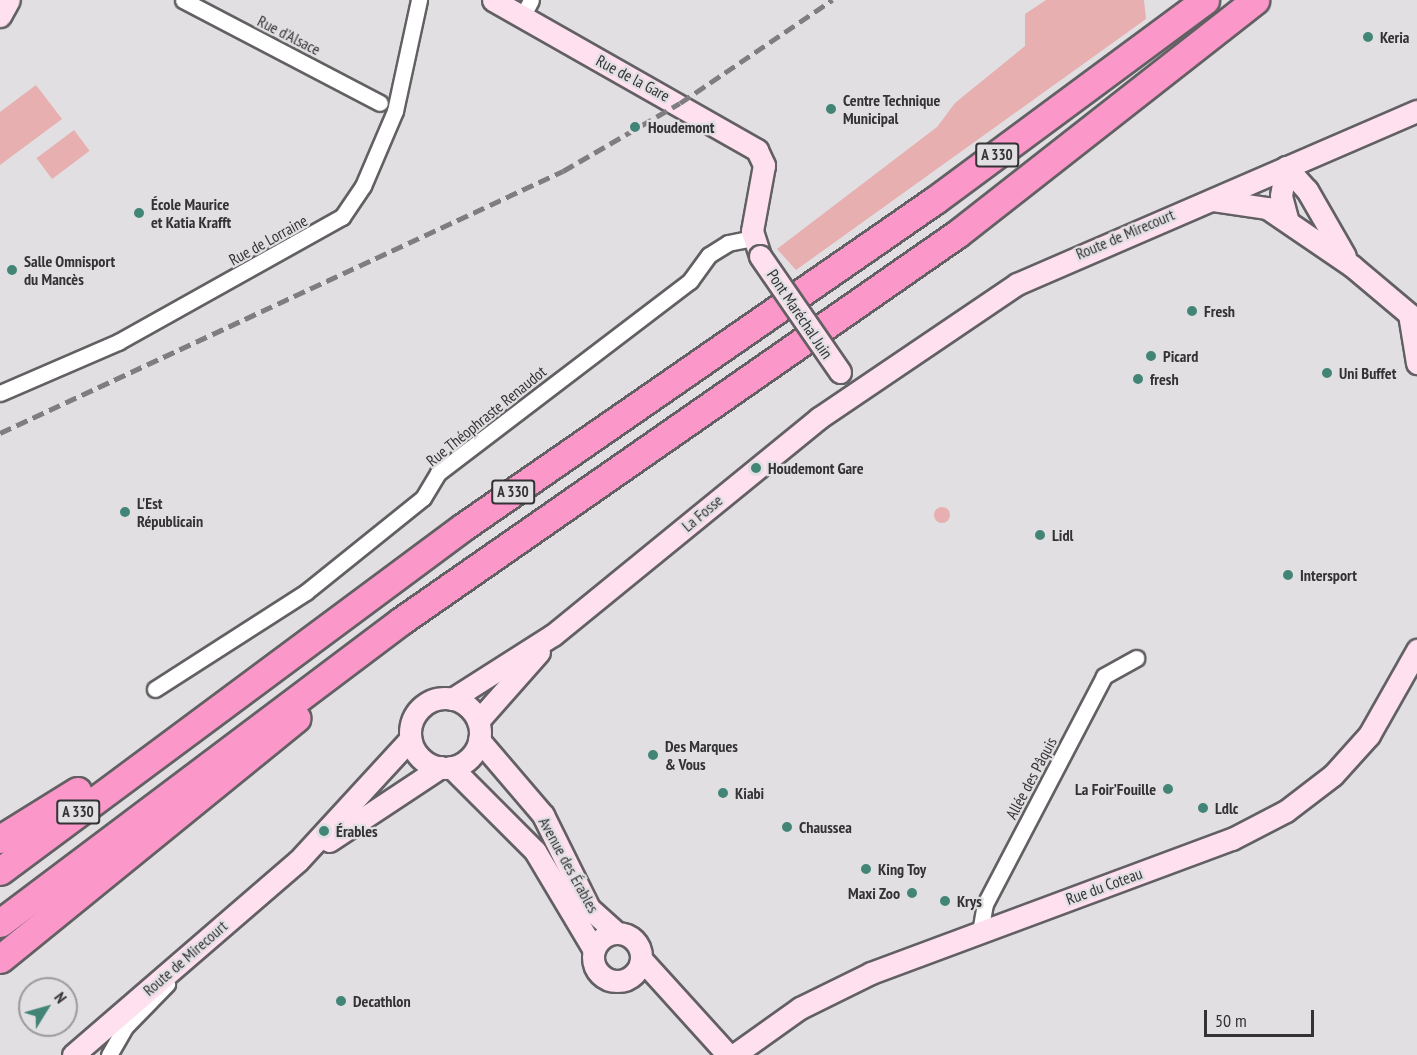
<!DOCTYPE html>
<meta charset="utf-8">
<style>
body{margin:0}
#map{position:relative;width:1417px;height:1055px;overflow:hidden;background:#e1dfe2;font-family:"PT Sans Narrow",sans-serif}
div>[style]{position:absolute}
.green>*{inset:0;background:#e7afb0;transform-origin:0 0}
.round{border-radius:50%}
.roads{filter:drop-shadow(2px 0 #626062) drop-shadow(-2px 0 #626062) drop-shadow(0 2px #626062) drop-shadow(0 -2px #626062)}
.street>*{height:15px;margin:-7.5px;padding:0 7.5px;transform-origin:7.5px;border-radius:7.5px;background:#fff}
.secondary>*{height:21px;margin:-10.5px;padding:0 10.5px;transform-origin:10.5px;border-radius:10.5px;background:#fee0ef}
.secondary>.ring{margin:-10.5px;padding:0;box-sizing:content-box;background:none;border:21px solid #fee0ef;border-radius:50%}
.highway>*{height:27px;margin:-13.5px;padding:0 13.5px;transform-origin:13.5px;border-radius:13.5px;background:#fb97c9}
.rail>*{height:4.5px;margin-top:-2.25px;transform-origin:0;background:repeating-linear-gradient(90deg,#7f7d80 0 12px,transparent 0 18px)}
.bridges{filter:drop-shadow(2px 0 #626062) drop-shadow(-2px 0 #626062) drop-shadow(0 2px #626062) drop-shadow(0 -2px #626062)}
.secondary-bridge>*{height:21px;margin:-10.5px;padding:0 10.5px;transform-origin:10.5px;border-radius:10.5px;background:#fee0ef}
.dots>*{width:16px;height:16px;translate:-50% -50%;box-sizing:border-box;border:3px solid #e1dfe2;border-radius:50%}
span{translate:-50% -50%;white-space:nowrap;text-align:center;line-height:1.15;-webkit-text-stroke:4.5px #e1dfe2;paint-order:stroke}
.shield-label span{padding:2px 4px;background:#e1dfe2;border:2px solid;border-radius:4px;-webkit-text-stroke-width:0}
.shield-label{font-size:15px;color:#333234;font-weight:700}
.street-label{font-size:16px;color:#333234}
.poi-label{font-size:16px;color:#333234;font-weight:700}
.left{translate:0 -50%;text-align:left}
.right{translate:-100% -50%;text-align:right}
.north{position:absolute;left:18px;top:977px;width:60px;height:60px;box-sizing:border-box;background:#e1dfe2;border:2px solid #9b9a9c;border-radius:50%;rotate:53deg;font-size:16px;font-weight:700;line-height:24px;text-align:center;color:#333234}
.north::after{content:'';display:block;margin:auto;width:21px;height:27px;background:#428577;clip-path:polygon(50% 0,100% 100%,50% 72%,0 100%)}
.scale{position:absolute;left:1204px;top:1010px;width:110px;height:27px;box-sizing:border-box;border:3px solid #333234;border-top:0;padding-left:8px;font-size:18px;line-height:21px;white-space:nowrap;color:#333234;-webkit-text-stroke:4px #e1dfe2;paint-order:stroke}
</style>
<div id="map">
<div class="green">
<i style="clip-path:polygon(1046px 0,1144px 0,1146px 19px,796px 270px,777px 249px,937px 127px,955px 103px,1025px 46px,1025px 14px)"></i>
<i style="clip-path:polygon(36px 85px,62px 119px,0 165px,0 112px)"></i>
<i style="left:74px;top:130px;width:26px;height:47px;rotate:53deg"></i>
<i class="round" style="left:934px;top:507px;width:16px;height:16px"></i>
</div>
<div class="roads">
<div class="street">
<i style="left:183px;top:0;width:222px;rotate:27.6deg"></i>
<i style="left:522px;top:17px;width:19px;rotate:-62deg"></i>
<i style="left:0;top:393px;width:129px;rotate:-23.4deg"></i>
<i style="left:118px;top:342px;width:257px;rotate:-29.2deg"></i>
<i style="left:342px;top:217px;width:37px;rotate:-56deg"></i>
<i style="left:363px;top:186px;width:82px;rotate:-66.9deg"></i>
<i style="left:395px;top:111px;width:114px;rotate:-77.8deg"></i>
<i style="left:155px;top:689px;width:179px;rotate:-32.7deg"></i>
<i style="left:306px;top:592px;width:150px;rotate:-38.8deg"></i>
<i style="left:423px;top:498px;width:29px;rotate:-59deg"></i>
<i style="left:438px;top:473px;width:317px;rotate:-37.3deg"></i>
<i style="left:690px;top:281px;width:32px;rotate:-54deg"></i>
<i style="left:709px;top:255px;width:22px;rotate:-32deg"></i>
<i style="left:728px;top:243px;width:25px;rotate:-11deg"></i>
<i style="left:980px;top:932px;width:28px;rotate:-80deg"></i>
<i style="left:985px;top:904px;width:257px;rotate:-62.4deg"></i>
<i style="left:1104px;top:676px;width:37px;rotate:-29deg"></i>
<i style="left:109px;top:1055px;width:34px;rotate:-60deg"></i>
<i style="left:126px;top:1026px;width:59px;rotate:-45.7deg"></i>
</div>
<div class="secondary">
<i style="left:493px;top:0;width:304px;rotate:29.6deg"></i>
<i style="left:757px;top:150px;width:17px;rotate:65deg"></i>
<i style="left:764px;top:165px;width:67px;rotate:100.3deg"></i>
<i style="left:752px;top:231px;width:26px;rotate:72deg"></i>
<i style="left:0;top:16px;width:18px;rotate:-61deg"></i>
<i style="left:1286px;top:167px;width:31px;rotate:48deg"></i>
<i style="left:1307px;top:190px;width:76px;rotate:60.1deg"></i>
<i style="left:1286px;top:167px;width:29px;rotate:100deg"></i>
<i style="left:1281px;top:196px;width:23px;rotate:75deg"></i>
<i style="left:1213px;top:200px;width:55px;rotate:8.4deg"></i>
<i style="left:1267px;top:208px;width:103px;rotate:34.3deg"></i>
<i style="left:1352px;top:266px;width:75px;rotate:40.1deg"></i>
<i style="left:1409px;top:314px;width:50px;rotate:80.7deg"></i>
<i class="ring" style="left:410px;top:698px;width:49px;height:49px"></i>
<i style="left:452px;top:699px;width:120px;rotate:-32.4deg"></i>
<i style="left:553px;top:635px;width:343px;rotate:-39.2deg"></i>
<i style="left:819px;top:418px;width:239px;rotate:-34.1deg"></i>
<i style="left:1017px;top:284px;width:436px;rotate:-23.4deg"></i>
<i style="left:478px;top:721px;width:92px;rotate:-48.5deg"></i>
<i style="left:479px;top:740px;width:99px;rotate:49.5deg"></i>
<i style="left:543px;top:815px;width:104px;rotate:63.7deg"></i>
<i style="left:589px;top:908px;width:36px;rotate:42deg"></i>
<i style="left:451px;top:767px;width:119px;rotate:45deg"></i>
<i style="left:535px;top:851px;width:115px;rotate:59.2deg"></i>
<i style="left:329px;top:841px;width:134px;rotate:-33.5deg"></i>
<i class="ring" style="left:593px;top:933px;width:27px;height:27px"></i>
<i style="left:642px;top:960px;width:128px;rotate:47.8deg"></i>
<i style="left:73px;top:1055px;width:297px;rotate:-40.8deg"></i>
<i style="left:298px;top:861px;width:166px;rotate:-47.4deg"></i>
<i style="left:734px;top:1055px;width:81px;rotate:-35.5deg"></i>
<i style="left:800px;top:1008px;width:79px;rotate:-26.2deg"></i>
<i style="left:871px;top:973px;width:385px;rotate:-20.4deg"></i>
<i style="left:1232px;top:839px;width:61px;rotate:-27.4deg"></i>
<i style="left:1286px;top:811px;width:59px;rotate:-37.5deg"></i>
<i style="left:1333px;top:775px;width:54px;rotate:-48deg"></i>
<i style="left:1369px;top:735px;width:98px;rotate:-60.5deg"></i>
</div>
<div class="highway">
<i style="left:0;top:839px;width:91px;rotate:-31.9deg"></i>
<i style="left:0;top:871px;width:577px;rotate:-36.61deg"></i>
<i style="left:463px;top:527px;width:574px;rotate:-34.71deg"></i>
<i style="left:935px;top:200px;width:336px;rotate:-36.5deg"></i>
<i style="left:0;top:923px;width:502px;rotate:-36.98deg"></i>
<i style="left:401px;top:621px;width:677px;rotate:-34.84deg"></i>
<i style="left:957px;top:234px;width:379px;rotate:-38.1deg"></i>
<i style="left:0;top:959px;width:382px;rotate:-39.1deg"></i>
</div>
</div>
<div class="rail">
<i style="left:0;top:433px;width:621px;rotate:-24.96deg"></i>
<i style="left:563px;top:171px;width:135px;rotate:-30.2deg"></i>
<i style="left:680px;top:103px;width:184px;rotate:-34.1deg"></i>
</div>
<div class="bridges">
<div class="secondary-bridge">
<i style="left:760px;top:256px;width:141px;rotate:55.4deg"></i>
</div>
</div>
<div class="dots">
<i style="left:1368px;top:37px;background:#428577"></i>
<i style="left:831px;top:109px;background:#428577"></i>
<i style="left:635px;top:127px;background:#428577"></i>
<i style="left:139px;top:213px;background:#428577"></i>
<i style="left:12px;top:270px;background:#428577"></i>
<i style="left:1192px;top:311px;background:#428577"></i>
<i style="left:1151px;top:356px;background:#428577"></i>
<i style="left:1327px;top:373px;background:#428577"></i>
<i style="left:1138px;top:379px;background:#428577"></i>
<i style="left:756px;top:468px;background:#428577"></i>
<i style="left:125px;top:512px;background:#428577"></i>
<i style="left:1040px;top:535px;background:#428577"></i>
<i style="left:1288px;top:575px;background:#428577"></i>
<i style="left:653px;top:755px;background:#428577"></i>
<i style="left:1168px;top:789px;background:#428577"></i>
<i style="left:723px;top:793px;background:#428577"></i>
<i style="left:1203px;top:808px;background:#428577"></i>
<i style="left:787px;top:827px;background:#428577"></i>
<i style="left:324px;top:831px;background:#428577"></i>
<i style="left:866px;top:869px;background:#428577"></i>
<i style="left:912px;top:893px;background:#428577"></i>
<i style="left:945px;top:901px;background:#428577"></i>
<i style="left:341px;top:1001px;background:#428577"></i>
</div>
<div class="shield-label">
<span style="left:997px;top:155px">A 330</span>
<span style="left:513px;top:492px">A 330</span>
<span style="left:78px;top:812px">A 330</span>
</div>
<div class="street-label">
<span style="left:289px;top:35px;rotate:27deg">Rue d'Alsace</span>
<span style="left:633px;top:78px;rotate:28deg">Rue de la Gare</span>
<span style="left:1125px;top:234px;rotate:-23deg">Route de Mirecourt</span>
<span style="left:268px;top:240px;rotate:-29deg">Rue de Lorraine</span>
<span style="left:800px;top:314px;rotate:56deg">Pont Maréchal Juin</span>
<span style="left:486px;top:416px;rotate:-39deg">Rue Théophraste Renaudot</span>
<span style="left:702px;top:513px;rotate:-40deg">La Fosse</span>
<span style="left:1031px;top:778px;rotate:-62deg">Allée des Pâquis</span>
<span style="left:569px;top:865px;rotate:61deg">Avenue des Érables</span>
<span style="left:1104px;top:886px;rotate:-20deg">Rue du Coteau</span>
<span style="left:185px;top:958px;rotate:-41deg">Route de Mirecourt</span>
</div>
<div class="poi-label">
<span class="left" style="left:1380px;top:37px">Keria</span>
<span class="left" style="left:843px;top:109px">Centre Technique<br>Municipal</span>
<span class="left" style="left:648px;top:127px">Houdemont</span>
<span class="left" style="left:151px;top:213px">École Maurice<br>et Katia Krafft</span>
<span class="left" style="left:24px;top:270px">Salle Omnisport<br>du Mancès</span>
<span class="left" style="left:1204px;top:311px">Fresh</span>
<span class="left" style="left:1163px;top:356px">Picard</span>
<span class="left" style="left:1339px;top:373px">Uni Buffet</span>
<span class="left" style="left:1150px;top:379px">fresh</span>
<span class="left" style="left:768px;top:468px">Houdemont Gare</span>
<span class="left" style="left:137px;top:512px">L'Est<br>Républicain</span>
<span class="left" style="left:1052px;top:535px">Lidl</span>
<span class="left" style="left:1300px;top:575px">Intersport</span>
<span class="left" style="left:665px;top:755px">Des Marques<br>&amp; Vous</span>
<span class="right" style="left:1156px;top:789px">La Foir’Fouille</span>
<span class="left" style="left:735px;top:793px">Kiabi</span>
<span class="left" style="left:1215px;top:808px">Ldlc</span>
<span class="left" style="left:799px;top:827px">Chaussea</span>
<span class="left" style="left:336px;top:831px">Érables</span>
<span class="left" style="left:878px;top:869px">King Toy</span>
<span class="right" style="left:900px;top:893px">Maxi Zoo</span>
<span class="left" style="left:957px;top:901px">Krys</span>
<span class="left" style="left:353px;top:1001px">Decathlon</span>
</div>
<div class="north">N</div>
<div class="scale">50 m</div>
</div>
